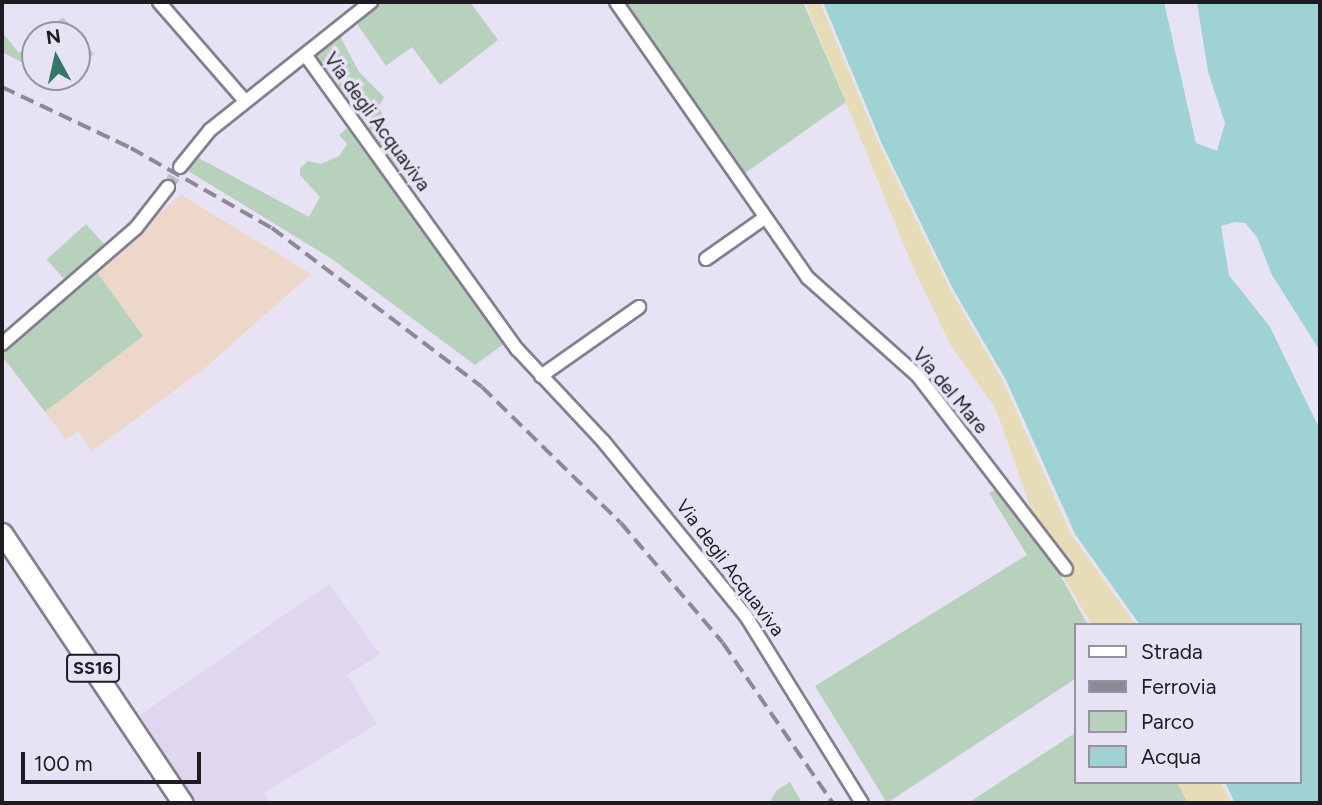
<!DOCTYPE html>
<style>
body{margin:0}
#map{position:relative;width:1322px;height:805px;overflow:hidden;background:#e8e3f4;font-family:Figtree,sans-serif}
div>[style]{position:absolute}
.built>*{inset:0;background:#ded7ef}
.industrial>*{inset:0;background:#edd7cb}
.green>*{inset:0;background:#b7d1bd;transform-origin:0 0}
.sand>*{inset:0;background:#e6dcb7}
.water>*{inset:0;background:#9fd3d3}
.pier>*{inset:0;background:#e8e3f4}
.minor-tunnel>*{height:12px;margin-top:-6px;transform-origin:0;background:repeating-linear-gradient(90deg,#c0bbca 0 12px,transparent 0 18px)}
.roads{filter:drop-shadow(2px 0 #847f8f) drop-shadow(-2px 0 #847f8f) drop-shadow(0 2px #847f8f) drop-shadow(0 -2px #847f8f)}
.minor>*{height:12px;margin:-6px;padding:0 6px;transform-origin:6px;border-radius:6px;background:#fff}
.primary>*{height:19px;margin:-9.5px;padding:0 9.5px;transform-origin:9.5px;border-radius:9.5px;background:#fff}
.rail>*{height:3.5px;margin-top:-1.75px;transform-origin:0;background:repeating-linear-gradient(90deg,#8c8894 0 14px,transparent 0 21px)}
span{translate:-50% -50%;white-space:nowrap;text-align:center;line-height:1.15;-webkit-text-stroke:7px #e8e3f4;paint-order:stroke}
.shield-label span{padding:2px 5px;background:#e8e3f4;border:2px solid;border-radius:5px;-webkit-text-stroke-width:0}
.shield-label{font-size:18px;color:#1e1c22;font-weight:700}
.street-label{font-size:19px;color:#1e1c22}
.frame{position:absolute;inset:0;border:4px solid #1e1c22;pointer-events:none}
.legend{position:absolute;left:1074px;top:623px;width:228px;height:161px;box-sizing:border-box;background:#e8e3f4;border:2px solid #9793a0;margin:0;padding:9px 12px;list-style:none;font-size:21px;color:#1e1c22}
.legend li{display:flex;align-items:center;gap:14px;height:35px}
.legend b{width:35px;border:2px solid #9793a0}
.north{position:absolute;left:21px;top:21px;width:70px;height:70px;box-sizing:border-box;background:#e8e3f4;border:2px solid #9793a0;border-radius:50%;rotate:352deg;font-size:19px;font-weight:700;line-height:28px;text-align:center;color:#1e1c22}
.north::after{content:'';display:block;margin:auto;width:24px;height:32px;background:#357666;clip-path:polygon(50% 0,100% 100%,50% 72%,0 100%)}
.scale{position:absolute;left:21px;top:752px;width:180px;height:32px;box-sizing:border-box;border:4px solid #1e1c22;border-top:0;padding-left:9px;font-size:21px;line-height:24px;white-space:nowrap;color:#1e1c22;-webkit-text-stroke:5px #e8e3f4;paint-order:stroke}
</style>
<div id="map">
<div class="built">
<i style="clip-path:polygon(329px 584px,380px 654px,347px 675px,377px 724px,264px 793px,270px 803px,196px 803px,140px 715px)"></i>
</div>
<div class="industrial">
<i style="clip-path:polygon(181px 195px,311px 274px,204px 369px,92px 451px,78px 431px,66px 440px,45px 412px,142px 337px,93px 267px)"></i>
</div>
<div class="green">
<i style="clip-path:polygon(377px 2px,470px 2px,498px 40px,440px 85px,412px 47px,386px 66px,355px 21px)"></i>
<i style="clip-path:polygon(626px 2px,803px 2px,846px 102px,745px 173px)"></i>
<i style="clip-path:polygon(63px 17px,94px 54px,77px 67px,77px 35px,41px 35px)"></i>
<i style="clip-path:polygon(2px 32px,19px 53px,35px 40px,35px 69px,2px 52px)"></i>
<i style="clip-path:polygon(340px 36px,359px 72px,384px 97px,379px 106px,394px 148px,417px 169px,403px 182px,313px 59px)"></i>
<i style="clip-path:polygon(347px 128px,505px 343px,475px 365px,332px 259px,185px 169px,195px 156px,309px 217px,320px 197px,300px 175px,300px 168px,308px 161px,321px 164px,339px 156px,347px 144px,339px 135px)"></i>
<i style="left:86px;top:224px;width:30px;height:53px;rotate:48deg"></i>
<i style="clip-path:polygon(93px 267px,143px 336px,45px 412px,2px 356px,2px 347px)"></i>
<i style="clip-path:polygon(1001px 485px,1043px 544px,1088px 625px,1075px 625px,1075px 679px,887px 803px,815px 686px,1027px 555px,989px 493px)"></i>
<i style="clip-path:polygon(1075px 733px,1075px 782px,1177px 782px,1188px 803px,968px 803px)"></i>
<i style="clip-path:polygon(790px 782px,802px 803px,769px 803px,777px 790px)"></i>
</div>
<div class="sand">
<i style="clip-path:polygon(805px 2px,820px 2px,879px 144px,951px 291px,1003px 381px,1071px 534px,1136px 625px,1092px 625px,1043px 544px,996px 409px,951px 346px,912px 265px)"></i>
<i style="clip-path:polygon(1177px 782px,1221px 782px,1231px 803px,1188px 803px)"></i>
</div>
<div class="water">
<i style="clip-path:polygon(823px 2px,1320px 2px,1320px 803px,1235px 803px,1225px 782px,1299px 782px,1299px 625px,1140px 625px,1075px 534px,1006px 380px,952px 287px,882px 144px)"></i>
</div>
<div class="pier">
<i style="clip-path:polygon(1164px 2px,1197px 2px,1208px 72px,1225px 123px,1217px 151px,1196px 143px)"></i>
<i style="clip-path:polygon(1235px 222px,1245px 223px,1257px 237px,1272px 275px,1320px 351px,1320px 430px,1270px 327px,1229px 275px,1221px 226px)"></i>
</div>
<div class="minor-tunnel">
<i style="left:168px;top:187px;width:23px;rotate:-59deg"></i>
</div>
<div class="roads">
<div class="minor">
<i style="left:159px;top:2px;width:131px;rotate:49deg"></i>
<i style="left:616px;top:2px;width:336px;rotate:55.2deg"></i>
<i style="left:808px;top:278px;width:147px;rotate:41.7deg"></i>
<i style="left:918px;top:376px;width:243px;rotate:52.5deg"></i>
<i style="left:307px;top:57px;width:360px;rotate:54.3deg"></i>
<i style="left:517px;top:349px;width:127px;rotate:46.9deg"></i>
<i style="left:604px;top:442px;width:225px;rotate:50.8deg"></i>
<i style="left:746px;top:616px;width:220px;rotate:58.2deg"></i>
<i style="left:180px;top:167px;width:48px;rotate:-51deg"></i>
<i style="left:210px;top:130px;width:206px;rotate:-38.5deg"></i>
<i style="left:706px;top:259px;width:70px;rotate:-35.1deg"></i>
<i style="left:2px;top:344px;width:177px;rotate:-40.9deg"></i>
<i style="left:136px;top:228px;width:52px;rotate:-52deg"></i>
<i style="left:541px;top:376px;width:120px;rotate:-35.1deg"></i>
</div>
<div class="primary">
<i style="left:2px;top:533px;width:325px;rotate:56.2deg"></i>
</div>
</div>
<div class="rail">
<i style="left:2px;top:87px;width:143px;rotate:25.3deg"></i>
<i style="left:131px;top:148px;width:162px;rotate:29.6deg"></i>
<i style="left:272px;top:228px;width:263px;rotate:37.1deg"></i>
<i style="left:482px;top:387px;width:194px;rotate:44.4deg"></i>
<i style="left:621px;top:523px;width:157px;rotate:49.6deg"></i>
<i style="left:723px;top:643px;width:194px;rotate:55.5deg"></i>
</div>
<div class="shield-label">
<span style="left:93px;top:668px">SS16</span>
</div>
<div class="street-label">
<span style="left:377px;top:122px;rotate:54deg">Via degli Acquaviva</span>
<span style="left:950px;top:391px;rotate:50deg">Via del Mare</span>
<span style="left:730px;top:568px;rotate:53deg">Via degli Acquaviva</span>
</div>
<div class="frame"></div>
<ul class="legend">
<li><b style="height:9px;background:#fff"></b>Strada</li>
<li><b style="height:9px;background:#8c8894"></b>Ferrovia</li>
<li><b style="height:19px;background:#b7d1bd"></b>Parco</li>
<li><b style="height:19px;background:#9fd3d3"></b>Acqua</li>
</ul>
<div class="north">N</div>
<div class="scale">100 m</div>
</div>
